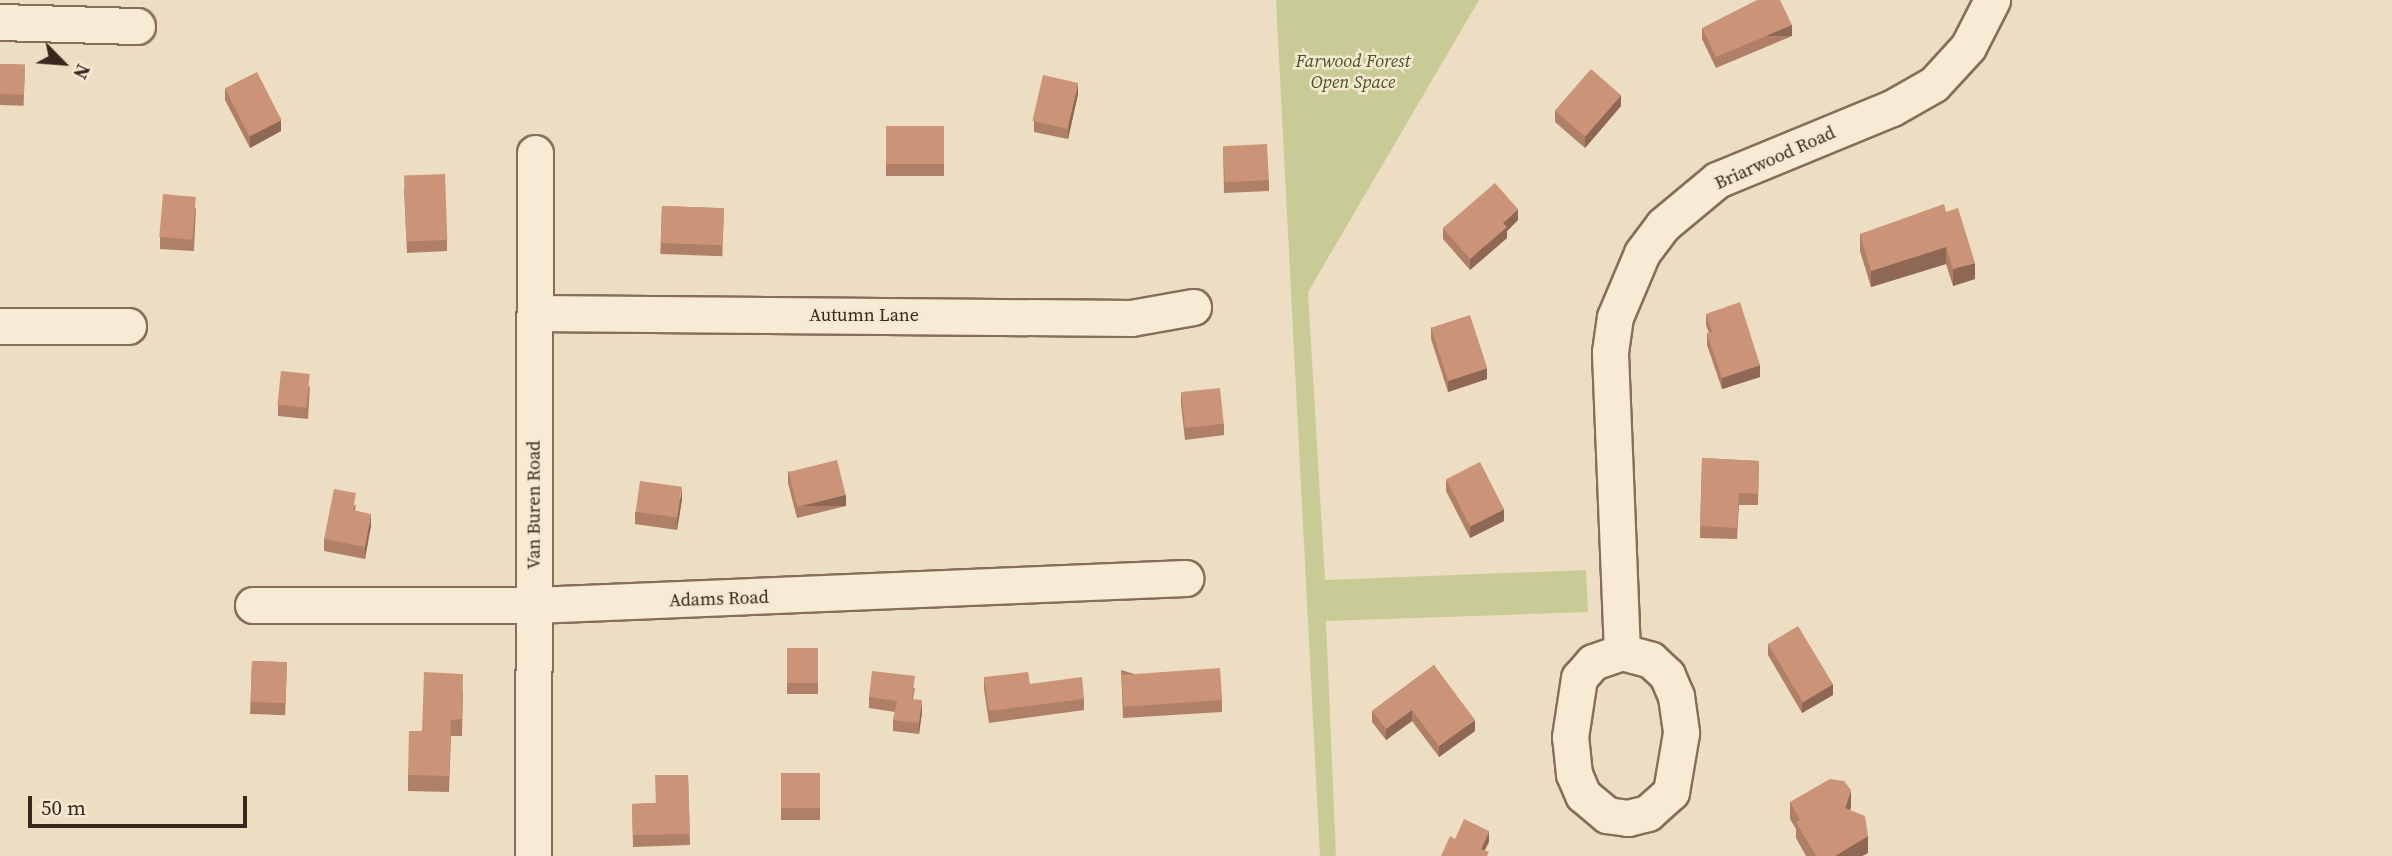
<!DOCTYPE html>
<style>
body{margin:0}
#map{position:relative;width:2392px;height:856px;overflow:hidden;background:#edddc2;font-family:"Source Serif 4",serif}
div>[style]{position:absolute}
.green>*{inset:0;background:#c9cb96}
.roads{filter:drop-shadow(2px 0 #876e59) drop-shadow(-2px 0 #876e59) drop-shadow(0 2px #876e59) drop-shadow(0 -2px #876e59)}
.minor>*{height:35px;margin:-17.5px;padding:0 17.5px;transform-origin:17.5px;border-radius:17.5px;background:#f8ebd5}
.wall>*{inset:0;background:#af7f67;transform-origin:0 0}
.shaded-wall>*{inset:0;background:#8e6854;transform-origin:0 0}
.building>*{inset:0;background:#cb9478;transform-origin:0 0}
span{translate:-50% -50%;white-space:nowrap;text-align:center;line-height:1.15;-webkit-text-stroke:5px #f5e8d1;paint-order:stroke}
.park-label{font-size:18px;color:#4b5324;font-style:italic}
.street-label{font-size:18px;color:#37271d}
.north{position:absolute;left:28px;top:28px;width:70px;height:70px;-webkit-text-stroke:5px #f5e8d1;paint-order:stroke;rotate:115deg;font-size:19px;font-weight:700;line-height:28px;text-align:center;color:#37271d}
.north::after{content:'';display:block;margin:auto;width:24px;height:32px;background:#37271d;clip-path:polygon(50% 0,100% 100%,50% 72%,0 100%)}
.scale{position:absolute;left:28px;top:796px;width:219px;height:32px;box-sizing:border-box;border:4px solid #37271d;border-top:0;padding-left:9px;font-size:21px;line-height:24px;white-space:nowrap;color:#37271d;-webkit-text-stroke:5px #f5e8d1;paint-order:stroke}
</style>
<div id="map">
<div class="green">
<i style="clip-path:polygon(1276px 0,1479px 0,1308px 292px,1325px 580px,1586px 570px,1588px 612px,1326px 621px,1336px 856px,1320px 856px)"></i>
</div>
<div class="roads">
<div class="minor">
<i style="left:0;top:22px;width:137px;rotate:1.7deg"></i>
<i style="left:535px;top:313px;width:596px;rotate:0.48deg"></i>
<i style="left:1131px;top:318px;width:63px;rotate:-10.1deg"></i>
<i style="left:0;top:326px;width:128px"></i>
<i style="left:253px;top:605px;width:281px"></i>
<i style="left:534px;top:605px;width:652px;rotate:-2.37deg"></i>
<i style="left:1622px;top:652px;width:300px;rotate:-92.3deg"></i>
<i style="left:1610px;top:352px;width:35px;rotate:-82deg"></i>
<i style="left:1615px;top:317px;width:69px;rotate:-67.1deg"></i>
<i style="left:1642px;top:253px;width:35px;rotate:-53deg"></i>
<i style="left:1663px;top:225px;width:70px;rotate:-39.8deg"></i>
<i style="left:1717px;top:180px;width:189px;rotate:-22.4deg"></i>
<i style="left:1892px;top:108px;width:48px;rotate:-29.7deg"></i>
<i style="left:1934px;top:84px;width:50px;rotate:-47.4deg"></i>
<i style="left:1968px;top:47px;width:53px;rotate:-62.9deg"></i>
<i style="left:1622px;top:652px;width:30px;rotate:15deg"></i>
<i style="left:1651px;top:660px;width:22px;rotate:43deg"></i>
<i style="left:1667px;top:675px;width:23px;rotate:67deg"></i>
<i style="left:1676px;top:696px;width:37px;rotate:82deg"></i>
<i style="left:1681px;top:733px;width:60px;rotate:99.6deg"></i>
<i style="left:1671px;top:792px;width:31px;rotate:138deg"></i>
<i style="left:1648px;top:813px;width:21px;rotate:166deg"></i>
<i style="left:1628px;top:818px;width:21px;rotate:-172deg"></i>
<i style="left:1607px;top:815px;width:31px;rotate:-140deg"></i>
<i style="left:1583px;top:795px;width:23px;rotate:-113deg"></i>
<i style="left:1574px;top:774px;width:37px;rotate:-96deg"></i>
<i style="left:1570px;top:737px;width:60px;rotate:-81.3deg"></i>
<i style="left:1579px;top:678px;width:21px;rotate:-49deg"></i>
<i style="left:1593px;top:662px;width:31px;rotate:-19deg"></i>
<i style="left:533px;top:856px;width:703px;rotate:-89.84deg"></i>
</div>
</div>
<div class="wall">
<i style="clip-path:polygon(1702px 28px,1792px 36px,1716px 68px,1702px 39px)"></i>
<i style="left:0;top:64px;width:25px;height:41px;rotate:2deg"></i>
<i style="clip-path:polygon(225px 89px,281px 131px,250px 148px,225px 100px)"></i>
<i style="clip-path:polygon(1078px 94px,1068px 139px,1034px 132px,1034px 121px)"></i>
<i style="clip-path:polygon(1621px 106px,1585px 148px,1555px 122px,1555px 111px)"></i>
<i style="left:886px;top:126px;width:58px;height:50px"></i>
<i style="clip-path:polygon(1223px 146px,1269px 180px,1269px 191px,1224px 193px)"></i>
<i style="clip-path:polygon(404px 188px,447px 240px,447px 251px,407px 253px)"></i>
<i style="left:662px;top:206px;width:62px;height:48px;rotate:2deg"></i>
<i style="clip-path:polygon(196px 208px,194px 251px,160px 249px,160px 237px)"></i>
<i style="clip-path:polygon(1946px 212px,1975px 279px,1953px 286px,1946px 264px,1871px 287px,1860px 251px,1860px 234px)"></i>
<i style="clip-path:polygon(1518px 220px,1507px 231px,1507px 238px,1470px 270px,1443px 239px,1443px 228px)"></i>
<i style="clip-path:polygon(1706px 314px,1760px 377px,1722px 389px,1707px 345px,1707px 333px,1709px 333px,1706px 325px)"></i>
<i style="clip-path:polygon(1431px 327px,1487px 379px,1448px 392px,1431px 339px)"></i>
<i style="clip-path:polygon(310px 386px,308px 419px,278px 416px,278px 405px)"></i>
<i style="clip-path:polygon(1181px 393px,1224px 424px,1224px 435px,1185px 440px,1181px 404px)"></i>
<i style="clip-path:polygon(1702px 458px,1759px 461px,1758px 505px,1739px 505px,1737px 539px,1700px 538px)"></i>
<i style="clip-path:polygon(788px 471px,846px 506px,797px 518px,788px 483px)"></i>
<i style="clip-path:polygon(1446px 480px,1504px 521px,1470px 538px,1446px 491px)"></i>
<i style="clip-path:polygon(682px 499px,677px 530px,635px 524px,635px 512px)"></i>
<i style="clip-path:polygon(356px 504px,355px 511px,371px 525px,365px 559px,324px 551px,324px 539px)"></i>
<i style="clip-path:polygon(1768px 644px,1833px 695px,1802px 713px,1768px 655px)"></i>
<i style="left:787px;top:648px;width:31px;height:46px"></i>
<i style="left:252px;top:661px;width:35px;height:53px;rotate:2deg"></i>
<i style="clip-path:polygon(1434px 665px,1475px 731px,1439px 757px,1412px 721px,1386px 740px,1372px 722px,1372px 711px)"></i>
<i style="clip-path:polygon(1121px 670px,1222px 700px,1222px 712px,1123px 718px)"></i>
<i style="clip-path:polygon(984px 677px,1030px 684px,1084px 699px,1084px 710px,989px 723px,984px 689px)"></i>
<i style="clip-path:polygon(915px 688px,913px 699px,922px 712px,919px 734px,893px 731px,893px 720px,895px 712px,869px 708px,869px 697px)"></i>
<i style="clip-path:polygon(463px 690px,462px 736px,451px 736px,449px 792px,408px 791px,408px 775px,422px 731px)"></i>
<i style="left:781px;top:773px;width:39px;height:47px"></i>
<i style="clip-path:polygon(688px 775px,690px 845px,633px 847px,632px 804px,655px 803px)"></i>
<i style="clip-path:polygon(1790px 802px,1851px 807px,1850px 810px,1868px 853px,1862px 856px,1806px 856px,1796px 838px,1796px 829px,1790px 819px)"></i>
</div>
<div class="shaded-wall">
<i style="left:1792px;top:25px;width:11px;height:82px;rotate:90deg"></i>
<i style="clip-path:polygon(1078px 83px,1078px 94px,1068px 139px,1068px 128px)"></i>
<i style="clip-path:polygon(1621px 95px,1621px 106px,1585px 148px,1585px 136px)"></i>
<i style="clip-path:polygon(281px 120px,281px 131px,250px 148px,250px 136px)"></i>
<i style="clip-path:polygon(1518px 209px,1518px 220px,1507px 231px,1507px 238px,1470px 270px,1470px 259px,1503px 223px)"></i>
<i style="clip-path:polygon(1946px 247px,1946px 264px,1871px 287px,1871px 271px)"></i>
<i style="clip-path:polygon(1975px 263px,1975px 279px,1953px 286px,1953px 269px)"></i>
<i style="clip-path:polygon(1760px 365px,1760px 377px,1722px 389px,1722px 378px)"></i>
<i style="clip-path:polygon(1487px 368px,1487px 379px,1448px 392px,1448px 381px)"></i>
<i style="clip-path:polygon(682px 487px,682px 499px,677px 530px,677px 519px)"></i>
<i style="left:846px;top:495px;width:11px;height:50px;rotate:90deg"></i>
<i style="clip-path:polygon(1504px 509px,1504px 521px,1470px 538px,1470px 527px)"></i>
<i style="clip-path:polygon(371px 514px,371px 525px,365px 559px,365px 547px)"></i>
<i style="clip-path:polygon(1833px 684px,1833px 695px,1802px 713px,1802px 702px)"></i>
<i style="clip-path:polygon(922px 700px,922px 712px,919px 734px,919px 723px)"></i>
<i style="clip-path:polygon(1412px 710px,1412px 721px,1386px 740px,1386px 729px)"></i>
<i style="clip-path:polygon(1475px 720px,1475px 731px,1439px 757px,1439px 746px)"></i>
<i style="clip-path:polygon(1851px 790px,1851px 807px,1845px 824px,1845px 808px)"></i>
<i style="clip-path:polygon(1489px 831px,1489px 842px,1482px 856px,1481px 849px)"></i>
<i style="clip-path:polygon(1868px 836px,1868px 853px,1862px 856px,1835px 856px)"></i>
</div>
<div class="building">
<i style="clip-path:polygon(1757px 0,1780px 0,1792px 25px,1716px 57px,1702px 28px)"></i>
<i style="left:0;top:64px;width:25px;height:30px;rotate:2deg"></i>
<i style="left:1591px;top:69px;width:40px;height:55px;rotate:41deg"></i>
<i style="left:257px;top:72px;width:54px;height:36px;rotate:63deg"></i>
<i style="left:1043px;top:75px;width:36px;height:47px;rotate:13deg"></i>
<i style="left:886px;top:126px;width:58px;height:38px"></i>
<i style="left:1267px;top:144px;width:36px;height:44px;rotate:87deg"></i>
<i style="left:445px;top:174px;width:66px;height:41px;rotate:88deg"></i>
<i style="clip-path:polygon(1495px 183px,1518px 209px,1503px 223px,1507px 227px,1470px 259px,1443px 228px)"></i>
<i style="left:163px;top:194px;width:33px;height:43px;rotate:5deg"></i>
<i style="clip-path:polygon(1944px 204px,1946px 212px,1958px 208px,1975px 263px,1953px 269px,1946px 247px,1871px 271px,1860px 234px)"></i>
<i style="left:662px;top:206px;width:62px;height:37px;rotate:2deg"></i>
<i style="clip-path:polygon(1740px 302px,1760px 365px,1722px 378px,1707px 333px,1712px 332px,1706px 314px)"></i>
<i style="left:1470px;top:315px;width:56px;height:41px;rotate:72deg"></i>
<i style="left:281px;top:371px;width:29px;height:34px;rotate:6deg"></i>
<i style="left:1220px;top:388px;width:36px;height:39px;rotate:84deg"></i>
<i style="clip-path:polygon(1702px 458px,1759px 461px,1758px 494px,1739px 493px,1737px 528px,1700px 526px)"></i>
<i style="left:837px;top:460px;width:36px;height:50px;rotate:76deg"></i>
<i style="left:1480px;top:462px;width:53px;height:38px;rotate:63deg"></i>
<i style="left:640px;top:481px;width:42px;height:31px;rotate:8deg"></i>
<i style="clip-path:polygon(334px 489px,356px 493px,353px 510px,371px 514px,365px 547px,324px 539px)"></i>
<i style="left:1798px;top:626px;width:68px;height:35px;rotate:59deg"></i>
<i style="left:787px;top:648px;width:31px;height:35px"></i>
<i style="left:252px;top:661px;width:35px;height:41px;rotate:2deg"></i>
<i style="clip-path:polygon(1434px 665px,1475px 720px,1439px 746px,1412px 710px,1386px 729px,1372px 711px)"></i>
<i style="left:1220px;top:668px;width:32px;height:99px;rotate:86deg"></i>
<i style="clip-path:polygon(872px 671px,915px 676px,912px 699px,922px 700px,919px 723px,893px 720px,897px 701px,869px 697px)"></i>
<i style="clip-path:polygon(424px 672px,463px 674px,462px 719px,451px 720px,449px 776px,408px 775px,409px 731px,422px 731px)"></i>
<i style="clip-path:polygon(1028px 672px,1030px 684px,1082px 677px,1084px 699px,989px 711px,984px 677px)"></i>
<i style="left:781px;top:773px;width:39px;height:35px"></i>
<i style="clip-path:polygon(655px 775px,688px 775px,690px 834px,633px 835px,632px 804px,656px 803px)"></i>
<i style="clip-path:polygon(1830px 779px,1844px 781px,1851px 790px,1845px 808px,1865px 816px,1868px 836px,1835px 856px,1816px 856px,1796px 822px,1800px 820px,1790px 802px)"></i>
<i style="clip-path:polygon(1464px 819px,1489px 831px,1481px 849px,1489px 852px,1487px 856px,1441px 856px,1450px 836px,1455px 839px)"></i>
</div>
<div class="park-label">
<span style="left:1353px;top:72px">Farwood Forest<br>Open Space</span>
</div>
<div class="street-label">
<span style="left:1775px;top:158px;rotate:-24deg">Briarwood Road</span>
<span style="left:864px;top:315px">Autumn Lane</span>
<span style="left:534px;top:505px;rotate:-90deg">Van Buren Road</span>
<span style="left:719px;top:599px;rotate:-2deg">Adams Road</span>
</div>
<div class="north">N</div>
<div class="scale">50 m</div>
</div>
